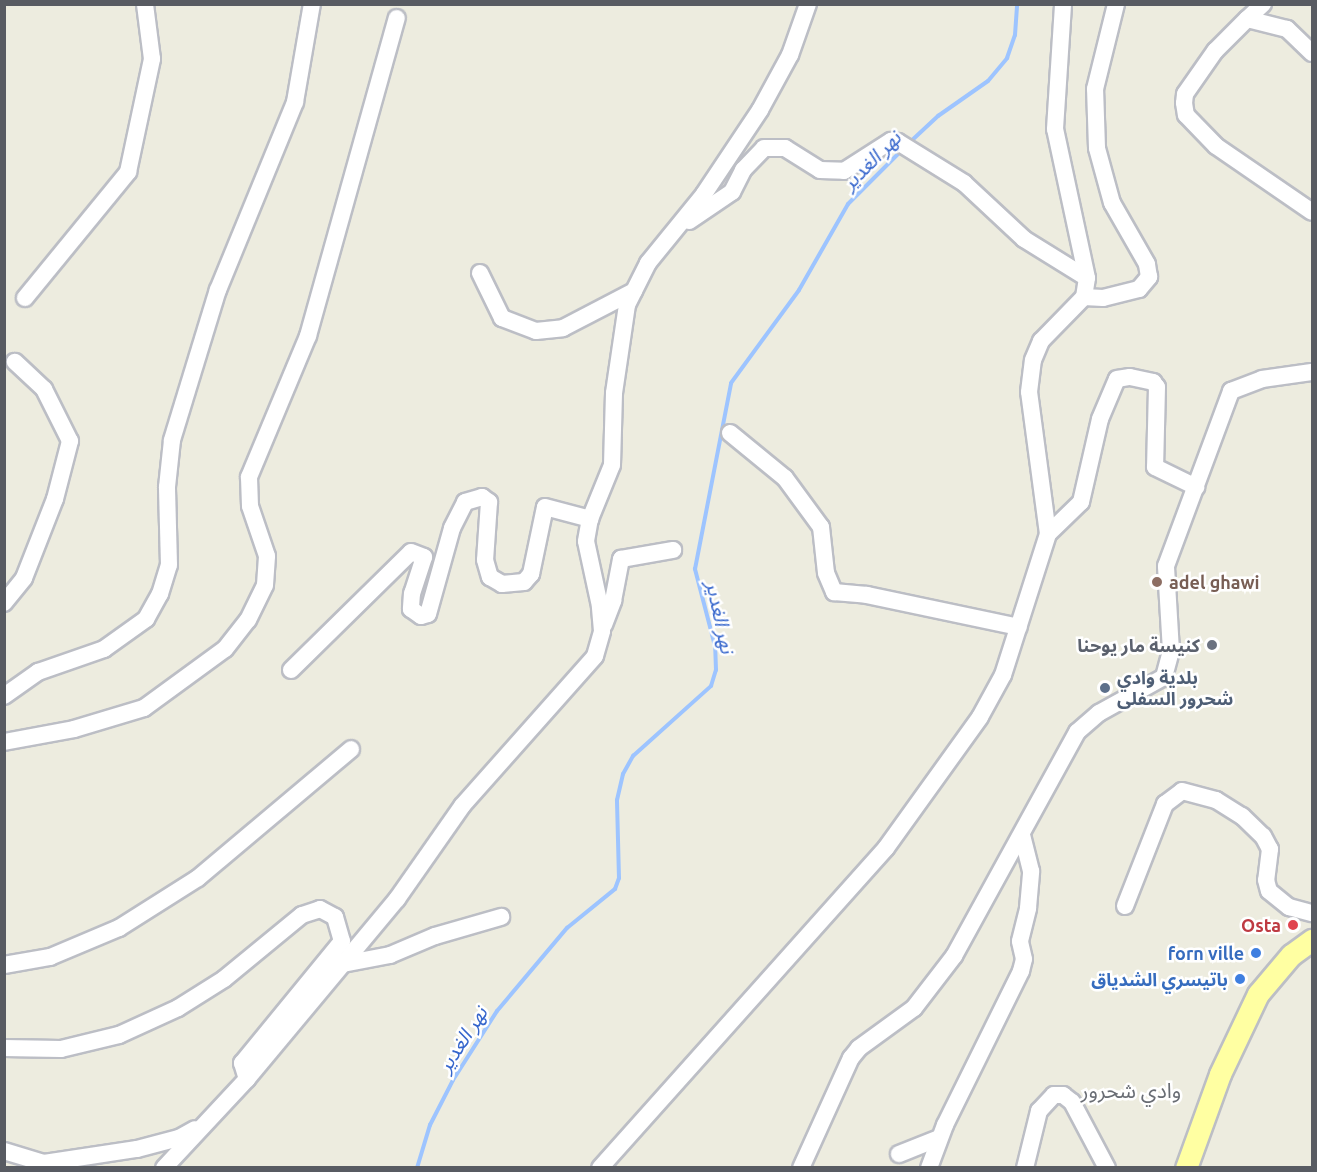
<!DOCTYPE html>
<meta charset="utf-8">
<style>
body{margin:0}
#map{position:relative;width:1317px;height:1172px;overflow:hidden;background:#edecdf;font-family:Ubuntu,"Noto Sans Arabic",sans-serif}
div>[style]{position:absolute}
.stream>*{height:4px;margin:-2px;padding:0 2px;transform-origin:2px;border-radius:2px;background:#9dc4ff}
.roads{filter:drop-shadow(2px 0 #bcbec5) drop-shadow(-2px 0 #bcbec5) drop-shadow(0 2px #bcbec5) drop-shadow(0 -2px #bcbec5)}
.minor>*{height:16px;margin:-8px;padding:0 8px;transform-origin:8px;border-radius:8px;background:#fff}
.major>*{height:21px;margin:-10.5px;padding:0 10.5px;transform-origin:10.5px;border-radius:10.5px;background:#ffffa2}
.dots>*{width:16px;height:16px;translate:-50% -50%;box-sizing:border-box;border:3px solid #fff;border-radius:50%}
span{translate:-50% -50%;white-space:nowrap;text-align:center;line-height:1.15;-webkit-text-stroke:5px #fff;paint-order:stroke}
.education-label{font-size:18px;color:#785e54;font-weight:700}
.left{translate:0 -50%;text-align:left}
.worship-label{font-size:18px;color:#5b616d;font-weight:700}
.right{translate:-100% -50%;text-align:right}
.service-label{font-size:18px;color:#4e5e75;font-weight:700}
.health-label{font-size:18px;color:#be3a42;font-weight:700}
.shop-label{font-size:18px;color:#366cbe;font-weight:700}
.water-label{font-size:20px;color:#3666cc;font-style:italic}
.quarter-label{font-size:21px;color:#696d74}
.frame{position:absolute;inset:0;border:6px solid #585b62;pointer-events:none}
</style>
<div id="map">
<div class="stream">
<i style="left:909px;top:143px;width:40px;rotate:-43deg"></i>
<i style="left:938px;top:116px;width:61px;rotate:-35deg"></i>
<i style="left:988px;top:81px;width:30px;rotate:-50deg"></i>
<i style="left:1007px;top:58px;width:24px;rotate:-71deg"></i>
<i style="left:1015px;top:35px;width:31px;rotate:-86deg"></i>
<i style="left:417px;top:1168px;width:45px;rotate:-73.2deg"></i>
<i style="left:430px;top:1125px;width:51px;rotate:-62.9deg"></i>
<i style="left:453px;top:1080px;width:82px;rotate:-57.5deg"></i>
<i style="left:497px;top:1011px;width:109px;rotate:-49.9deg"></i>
<i style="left:567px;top:928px;width:62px;rotate:-39.1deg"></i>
<i style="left:615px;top:889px;width:12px;rotate:-70deg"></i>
<i style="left:619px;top:878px;width:78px;rotate:-91.5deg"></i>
<i style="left:617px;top:800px;width:27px;rotate:-77deg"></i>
<i style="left:623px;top:774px;width:21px;rotate:-61deg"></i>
<i style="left:633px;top:756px;width:105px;rotate:-41.9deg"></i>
<i style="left:711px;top:686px;width:17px;rotate:-73deg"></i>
<i style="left:716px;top:670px;width:24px;rotate:-92deg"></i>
<i style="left:715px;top:646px;width:80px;rotate:-104.6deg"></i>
<i style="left:695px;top:569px;width:189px;rotate:-79deg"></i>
<i style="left:731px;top:383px;width:115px;rotate:-53.8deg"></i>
<i style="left:799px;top:290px;width:99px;rotate:-60.3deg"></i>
<i style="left:848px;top:204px;width:76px;rotate:-45deg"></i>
</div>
<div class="roads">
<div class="minor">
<i style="left:1247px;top:19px;width:22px;rotate:-43deg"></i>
<i style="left:1312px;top:53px;width:35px;rotate:-136deg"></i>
<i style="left:1287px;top:29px;width:41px;rotate:-166deg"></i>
<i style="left:1247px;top:19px;width:45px;rotate:135deg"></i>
<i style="left:1215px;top:51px;width:52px;rotate:124.9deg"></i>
<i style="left:1185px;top:94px;width:9px;rotate:96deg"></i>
<i style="left:1184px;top:103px;width:12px;rotate:81deg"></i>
<i style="left:1186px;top:115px;width:43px;rotate:45.9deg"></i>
<i style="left:1216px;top:146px;width:116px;rotate:34.5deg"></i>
<i style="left:689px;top:221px;width:52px;rotate:-34deg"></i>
<i style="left:732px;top:192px;width:25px;rotate:-63deg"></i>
<i style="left:743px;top:170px;width:30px;rotate:-46deg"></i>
<i style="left:764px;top:148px;width:21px"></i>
<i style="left:785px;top:148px;width:41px;rotate:32.2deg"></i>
<i style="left:820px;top:170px;width:24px;rotate:2deg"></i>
<i style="left:844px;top:171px;width:56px;rotate:-32.6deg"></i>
<i style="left:891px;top:141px;width:7px;rotate:8deg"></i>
<i style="left:898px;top:142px;width:78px;rotate:31.8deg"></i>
<i style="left:964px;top:183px;width:82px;rotate:43deg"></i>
<i style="left:1024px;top:239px;width:74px;rotate:31.8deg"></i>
<i style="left:480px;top:273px;width:50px;rotate:63.9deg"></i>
<i style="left:502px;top:318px;width:36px;rotate:21deg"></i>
<i style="left:536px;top:331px;width:27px;rotate:-6deg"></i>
<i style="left:563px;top:328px;width:80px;rotate:-27.5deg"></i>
<i style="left:1084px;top:297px;width:19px;rotate:3deg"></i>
<i style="left:1103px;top:298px;width:37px;rotate:-14deg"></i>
<i style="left:1139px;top:289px;width:16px;rotate:-50deg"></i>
<i style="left:1149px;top:277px;width:13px;rotate:-99deg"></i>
<i style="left:1147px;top:264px;width:70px;rotate:-119.8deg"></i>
<i style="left:1112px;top:203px;width:57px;rotate:-105.3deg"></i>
<i style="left:1097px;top:148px;width:59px;rotate:-91.9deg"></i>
<i style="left:1095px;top:89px;width:88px;rotate:-76.1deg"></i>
<i style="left:25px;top:298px;width:163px;rotate:-50.7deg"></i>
<i style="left:128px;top:172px;width:116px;rotate:-78deg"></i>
<i style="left:152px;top:59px;width:55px;rotate:-97.3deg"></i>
<i style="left:730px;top:433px;width:71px;rotate:39.3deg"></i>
<i style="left:785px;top:478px;width:61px;rotate:53.7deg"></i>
<i style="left:821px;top:527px;width:46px;rotate:83.8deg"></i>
<i style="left:826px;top:573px;width:21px;rotate:67deg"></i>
<i style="left:834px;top:592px;width:33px;rotate:5deg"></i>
<i style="left:867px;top:595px;width:155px;rotate:11.9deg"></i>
<i style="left:1048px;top:534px;width:46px;rotate:-44.1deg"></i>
<i style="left:1081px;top:502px;width:85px;rotate:-77.1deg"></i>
<i style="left:1100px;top:419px;width:43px;rotate:-67deg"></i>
<i style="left:1117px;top:379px;width:13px;rotate:-9deg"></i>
<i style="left:1130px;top:377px;width:24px;rotate:12deg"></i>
<i style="left:1153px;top:382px;width:6px;rotate:51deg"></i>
<i style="left:1157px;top:387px;width:80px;rotate:91.4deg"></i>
<i style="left:1155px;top:467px;width:46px;rotate:26deg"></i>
<i style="left:4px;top:603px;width:32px;rotate:-51deg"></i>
<i style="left:24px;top:578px;width:85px;rotate:-68.6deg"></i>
<i style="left:55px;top:499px;width:60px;rotate:-75.5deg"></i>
<i style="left:70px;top:441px;width:58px;rotate:-116.6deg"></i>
<i style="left:44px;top:389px;width:40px;rotate:-137deg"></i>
<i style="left:604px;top:625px;width:26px;rotate:-69deg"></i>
<i style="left:613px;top:601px;width:43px;rotate:-79.2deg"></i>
<i style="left:621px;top:559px;width:53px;rotate:-9.8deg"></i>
<i style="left:291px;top:670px;width:168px;rotate:-44.5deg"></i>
<i style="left:411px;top:552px;width:14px;rotate:21deg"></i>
<i style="left:424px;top:557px;width:38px;rotate:108deg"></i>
<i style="left:412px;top:593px;width:16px;rotate:94deg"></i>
<i style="left:411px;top:609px;width:12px;rotate:35deg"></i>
<i style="left:421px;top:616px;width:7px;rotate:-16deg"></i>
<i style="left:428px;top:614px;width:89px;rotate:-74.4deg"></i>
<i style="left:452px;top:528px;width:29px;rotate:-63deg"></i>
<i style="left:465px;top:502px;width:18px;rotate:-16deg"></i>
<i style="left:482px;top:497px;width:9px;rotate:36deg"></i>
<i style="left:489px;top:502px;width:58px;rotate:93.9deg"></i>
<i style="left:485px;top:560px;width:18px;rotate:74deg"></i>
<i style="left:490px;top:577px;width:14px;rotate:30deg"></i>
<i style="left:502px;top:584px;width:22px;rotate:-5deg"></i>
<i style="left:524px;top:582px;width:11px;rotate:-49deg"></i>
<i style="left:531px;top:574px;width:68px;rotate:-78.2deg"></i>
<i style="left:545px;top:507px;width:47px;rotate:14.9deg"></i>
<i style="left:4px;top:696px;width:42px;rotate:-35.2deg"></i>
<i style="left:38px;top:672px;width:70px;rotate:-19.2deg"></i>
<i style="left:104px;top:649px;width:52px;rotate:-35.5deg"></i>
<i style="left:146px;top:619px;width:29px;rotate:-61deg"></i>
<i style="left:160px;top:594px;width:30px;rotate:-73deg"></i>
<i style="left:169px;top:565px;width:78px;rotate:-91.5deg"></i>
<i style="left:167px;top:487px;width:47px;rotate:-83.9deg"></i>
<i style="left:172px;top:440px;width:157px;rotate:-73deg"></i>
<i style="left:218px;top:290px;width:203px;rotate:-67.7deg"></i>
<i style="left:295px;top:102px;width:99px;rotate:-80.2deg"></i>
<i style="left:4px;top:742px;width:71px;rotate:-10.5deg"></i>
<i style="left:74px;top:729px;width:73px;rotate:-16.7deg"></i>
<i style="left:144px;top:708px;width:100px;rotate:-36.1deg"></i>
<i style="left:225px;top:649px;width:37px;rotate:-52deg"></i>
<i style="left:248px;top:620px;width:39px;rotate:-64deg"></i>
<i style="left:265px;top:585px;width:29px;rotate:-86deg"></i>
<i style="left:267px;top:556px;width:53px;rotate:-108.8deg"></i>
<i style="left:250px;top:506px;width:29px;rotate:-92deg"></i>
<i style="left:249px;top:477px;width:153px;rotate:-67.3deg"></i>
<i style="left:308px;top:336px;width:330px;rotate:-74.4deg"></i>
<i style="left:1125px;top:906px;width:110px;rotate:-68.6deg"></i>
<i style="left:1165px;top:804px;width:21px;rotate:-37deg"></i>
<i style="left:1182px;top:791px;width:35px;rotate:15deg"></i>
<i style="left:1216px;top:800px;width:31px;rotate:32deg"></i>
<i style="left:1242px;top:816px;width:29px;rotate:44deg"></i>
<i style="left:1263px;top:836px;width:15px;rotate:62deg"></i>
<i style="left:1270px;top:849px;width:31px;rotate:97deg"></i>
<i style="left:1266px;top:880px;width:11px;rotate:75deg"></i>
<i style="left:1269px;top:891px;width:26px;rotate:39deg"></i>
<i style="left:1289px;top:907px;width:24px;rotate:15deg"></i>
<i style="left:343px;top:964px;width:48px;rotate:-10.8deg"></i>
<i style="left:390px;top:955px;width:49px;rotate:-22.9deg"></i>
<i style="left:435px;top:936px;width:69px;rotate:-16.1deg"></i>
<i style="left:4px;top:965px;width:47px;rotate:-9.9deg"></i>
<i style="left:50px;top:957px;width:75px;rotate:-22.8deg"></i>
<i style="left:119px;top:928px;width:93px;rotate:-32.3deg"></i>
<i style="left:198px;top:878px;width:200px;rotate:-40.1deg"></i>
<i style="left:4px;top:1048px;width:57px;rotate:1deg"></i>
<i style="left:61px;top:1049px;width:60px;rotate:-13.6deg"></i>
<i style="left:119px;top:1035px;width:65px;rotate:-24.6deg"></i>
<i style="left:178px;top:1008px;width:54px;rotate:-32.2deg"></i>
<i style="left:224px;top:979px;width:101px;rotate:-39.4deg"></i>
<i style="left:302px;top:915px;width:19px;rotate:-18deg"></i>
<i style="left:320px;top:909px;width:17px;rotate:28deg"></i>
<i style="left:335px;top:917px;width:25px;rotate:74deg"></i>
<i style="left:342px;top:941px;width:158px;rotate:129.3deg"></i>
<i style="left:242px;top:1063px;width:17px;rotate:73deg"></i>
<i style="left:4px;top:1151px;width:42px;rotate:16.7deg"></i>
<i style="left:44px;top:1163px;width:94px;rotate:-8.6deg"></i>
<i style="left:137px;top:1149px;width:43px;rotate:-14.7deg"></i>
<i style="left:179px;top:1138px;width:18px;rotate:-29deg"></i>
<i style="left:899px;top:1154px;width:43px;rotate:-21.8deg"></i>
<i style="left:164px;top:1168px;width:122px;rotate:-47deg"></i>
<i style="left:247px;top:1079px;width:234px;rotate:-50.2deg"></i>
<i style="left:397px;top:899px;width:113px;rotate:-55deg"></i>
<i style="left:462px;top:806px;width:200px;rotate:-48.4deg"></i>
<i style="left:595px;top:656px;width:26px;rotate:-74deg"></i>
<i style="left:602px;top:631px;width:25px;rotate:-95deg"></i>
<i style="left:600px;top:606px;width:66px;rotate:-102.2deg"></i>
<i style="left:586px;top:541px;width:22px;rotate:-80deg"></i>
<i style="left:590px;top:519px;width:58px;rotate:-67.8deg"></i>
<i style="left:612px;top:465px;width:72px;rotate:-88.4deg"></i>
<i style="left:614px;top:393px;width:89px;rotate:-81.6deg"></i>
<i style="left:627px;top:305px;width:47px;rotate:-63.4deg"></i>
<i style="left:648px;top:263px;width:89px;rotate:-50.9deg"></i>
<i style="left:704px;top:194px;width:101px;rotate:-56.3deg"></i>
<i style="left:760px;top:110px;width:63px;rotate:-61.4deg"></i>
<i style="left:790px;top:55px;width:54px;rotate:-70.6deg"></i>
<i style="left:600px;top:1168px;width:429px;rotate:-48.2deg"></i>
<i style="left:886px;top:848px;width:161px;rotate:-54.3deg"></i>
<i style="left:980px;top:717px;width:48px;rotate:-61.3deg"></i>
<i style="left:1003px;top:675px;width:148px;rotate:-72.3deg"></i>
<i style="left:1048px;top:534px;width:143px;rotate:-97.6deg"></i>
<i style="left:1029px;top:392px;width:32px;rotate:-83deg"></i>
<i style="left:1033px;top:360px;width:21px;rotate:-67deg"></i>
<i style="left:1041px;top:341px;width:62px;rotate:-45.7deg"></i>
<i style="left:1084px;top:297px;width:19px;rotate:-81deg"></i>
<i style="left:1087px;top:278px;width:152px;rotate:-102.1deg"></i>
<i style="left:1055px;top:129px;width:125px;rotate:-86.3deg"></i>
<i style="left:801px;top:1168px;width:121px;rotate:-65.6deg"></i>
<i style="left:851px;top:1058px;width:13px;rotate:-51deg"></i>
<i style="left:859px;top:1048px;width:68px;rotate:-36deg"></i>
<i style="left:914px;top:1008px;width:66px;rotate:-52.4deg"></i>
<i style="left:954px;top:956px;width:256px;rotate:-61.2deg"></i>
<i style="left:1077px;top:732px;width:29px;rotate:-41deg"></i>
<i style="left:1099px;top:713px;width:74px;rotate:-29deg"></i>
<i style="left:1164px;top:677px;width:27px;rotate:-75deg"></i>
<i style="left:1171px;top:651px;width:85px;rotate:-93.4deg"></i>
<i style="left:1166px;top:566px;width:187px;rotate:-69.6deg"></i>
<i style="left:1231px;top:391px;width:33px;rotate:-21deg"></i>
<i style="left:1262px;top:379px;width:50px;rotate:-8deg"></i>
<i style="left:929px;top:1168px;width:46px;rotate:-69.6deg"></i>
<i style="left:945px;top:1125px;width:172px;rotate:-63.7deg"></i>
<i style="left:1021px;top:971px;width:12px;rotate:-76deg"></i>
<i style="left:1024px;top:959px;width:18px;rotate:-103deg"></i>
<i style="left:1020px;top:941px;width:34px;rotate:-76deg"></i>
<i style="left:1028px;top:908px;width:37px;rotate:-85deg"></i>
<i style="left:1031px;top:871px;width:37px;rotate:-104deg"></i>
<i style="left:1025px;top:1168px;width:59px;rotate:-76.2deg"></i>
<i style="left:1039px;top:1111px;width:22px;rotate:-47deg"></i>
<i style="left:1054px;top:1095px;width:9px"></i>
<i style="left:1063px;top:1095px;width:11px;rotate:38deg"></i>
<i style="left:1072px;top:1102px;width:75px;rotate:62.1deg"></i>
</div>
<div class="major">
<i style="left:1186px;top:1168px;width:100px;rotate:-70.1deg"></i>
<i style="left:1220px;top:1074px;width:89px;rotate:-64.6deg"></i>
<i style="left:1258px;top:994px;width:51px;rotate:-49.8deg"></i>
<i style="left:1291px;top:955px;width:26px;rotate:-36deg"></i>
</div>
</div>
<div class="dots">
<i style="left:1157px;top:582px;background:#8d6e63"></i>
<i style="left:1212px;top:645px;background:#6b7280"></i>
<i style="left:1105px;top:688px;background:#5c6f8a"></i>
<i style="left:1293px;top:925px;background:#e0444e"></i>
<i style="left:1256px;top:953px;background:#3f7fe0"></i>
<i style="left:1240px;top:979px;background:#3f7fe0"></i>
</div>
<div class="education-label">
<span class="left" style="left:1169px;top:582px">adel ghawi</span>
</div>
<div class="worship-label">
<span class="right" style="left:1200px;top:645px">كنيسة مار يوحنا</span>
</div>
<div class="service-label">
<span class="left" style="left:1117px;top:688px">بلدية وادي<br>شحرور السفلى</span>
</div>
<div class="health-label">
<span class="right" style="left:1281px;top:925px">Osta</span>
</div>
<div class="shop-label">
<span class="right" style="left:1244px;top:953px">forn ville</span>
<span class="right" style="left:1228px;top:979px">باتيسري الشدياق</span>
</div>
<div class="water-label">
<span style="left:871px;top:160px;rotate:-45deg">نهر الغدير</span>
<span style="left:721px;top:617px;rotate:78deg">نهر الغدير</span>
<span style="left:462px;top:1039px;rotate:-57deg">نهر الغدير</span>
</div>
<div class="quarter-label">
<span style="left:1131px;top:1090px">وادي شحرور</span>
</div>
<div class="frame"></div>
</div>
